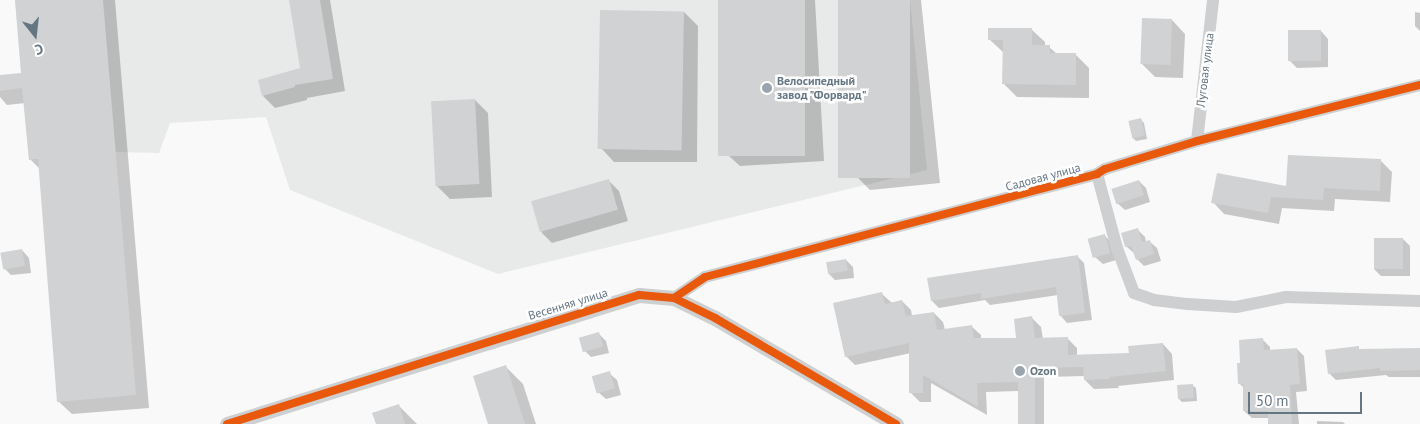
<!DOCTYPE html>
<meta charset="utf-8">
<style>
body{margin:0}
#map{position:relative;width:1420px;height:424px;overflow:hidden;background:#f9f9f9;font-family:"PT Sans",sans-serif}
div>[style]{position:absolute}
.built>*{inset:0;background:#e8e9e9}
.shadow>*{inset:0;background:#0003}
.building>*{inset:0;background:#d0d2d3;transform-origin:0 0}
.minor>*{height:12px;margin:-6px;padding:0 6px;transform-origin:6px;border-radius:6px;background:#cecfd0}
.tertiary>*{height:15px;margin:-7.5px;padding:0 7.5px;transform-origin:7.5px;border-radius:7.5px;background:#cecfd0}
.cycleway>*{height:8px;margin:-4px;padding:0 4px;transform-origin:4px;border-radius:4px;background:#e8590c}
.dots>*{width:14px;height:14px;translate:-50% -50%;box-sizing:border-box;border:2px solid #fff;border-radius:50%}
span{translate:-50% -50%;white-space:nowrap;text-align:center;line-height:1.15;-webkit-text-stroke:5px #fff;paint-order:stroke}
.street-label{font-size:12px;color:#657683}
.poi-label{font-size:12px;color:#657683;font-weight:700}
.left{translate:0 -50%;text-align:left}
.north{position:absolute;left:10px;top:10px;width:50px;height:50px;-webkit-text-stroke:4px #fff;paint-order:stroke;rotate:164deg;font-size:14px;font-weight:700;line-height:20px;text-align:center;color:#657683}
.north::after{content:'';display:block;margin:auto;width:18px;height:22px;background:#657683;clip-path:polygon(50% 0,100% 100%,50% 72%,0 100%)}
.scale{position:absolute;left:1248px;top:392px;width:114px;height:22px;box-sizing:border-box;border:2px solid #657683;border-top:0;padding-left:6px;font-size:15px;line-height:18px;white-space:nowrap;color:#657683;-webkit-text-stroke:4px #fff;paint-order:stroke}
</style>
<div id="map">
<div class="built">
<i style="clip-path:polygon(15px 0,910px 0,927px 170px,498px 274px,290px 190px,266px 117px,170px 123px,159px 153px,117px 152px,29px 160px)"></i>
</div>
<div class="shadow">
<i style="clip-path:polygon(16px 0,115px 0,149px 408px,72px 414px,58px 401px,40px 169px,30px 159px,25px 103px,7px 105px,0 97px,0 76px,22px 74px)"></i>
<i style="clip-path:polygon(291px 0,330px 0,345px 91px,307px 98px,307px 100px,275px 108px,263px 96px,302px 69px)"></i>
<i style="clip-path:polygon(720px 0,815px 0,824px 161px,740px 166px,729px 156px)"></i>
<i style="clip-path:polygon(839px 0,921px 0,940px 183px,870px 190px,856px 176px)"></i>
<i style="clip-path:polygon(684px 12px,698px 26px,697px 162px,614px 162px,601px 148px)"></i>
<i style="clip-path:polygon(1415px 12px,1420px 13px,1420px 31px,1415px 26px)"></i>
<i style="clip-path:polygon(1172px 20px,1185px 34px,1183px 78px,1155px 77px,1141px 63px)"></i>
<i style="clip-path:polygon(1031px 29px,1045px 42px,1045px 47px,1049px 47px,1057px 54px,1075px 54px,1089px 68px,1089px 98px,1017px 97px,1004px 84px,1004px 53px,989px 39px)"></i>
<i style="clip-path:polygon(1321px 31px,1328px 39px,1328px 67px,1297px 68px,1289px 60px)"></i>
<i style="clip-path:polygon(475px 100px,488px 113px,492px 197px,450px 199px,436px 185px)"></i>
<i style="clip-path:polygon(1140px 119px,1144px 123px,1147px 139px,1136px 141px,1133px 138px)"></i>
<i style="clip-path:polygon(1381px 161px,1392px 172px,1390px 202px,1335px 199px,1334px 211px,1282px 208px,1279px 224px,1224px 214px,1213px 202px,1288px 188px)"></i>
<i style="clip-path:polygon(608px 180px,619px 191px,628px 221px,552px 243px,542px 233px,533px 202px)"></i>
<i style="clip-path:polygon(1139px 181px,1146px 188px,1150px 202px,1125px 210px,1117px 203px)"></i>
<i style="clip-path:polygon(1137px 229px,1145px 237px,1146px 242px,1149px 241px,1157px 248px,1161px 261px,1144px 266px,1137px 259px,1135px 254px,1127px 247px,1123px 234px)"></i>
<i style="clip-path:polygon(1104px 235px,1112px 243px,1116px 260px,1103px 264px,1095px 257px)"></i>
<i style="clip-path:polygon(1403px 239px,1410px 246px,1410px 276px,1381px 276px,1374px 269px)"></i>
<i style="clip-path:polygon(22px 250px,29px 258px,31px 273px,11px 275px,4px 268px)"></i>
<i style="clip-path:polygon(1077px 256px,1084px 263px,1092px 320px,1067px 323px,1060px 315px,1058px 295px,990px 305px,985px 300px,939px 308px,932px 301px,928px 279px)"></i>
<i style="clip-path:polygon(846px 260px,853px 267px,854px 278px,835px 280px,828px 273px)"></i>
<i style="clip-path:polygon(882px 294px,892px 303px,902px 301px,911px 310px,912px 316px,934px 313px,943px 322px,945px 330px,971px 326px,981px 335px,981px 339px,1018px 339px,1032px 318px,1041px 327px,1043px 339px,1067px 338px,1077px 348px,1077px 356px,1130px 354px,1163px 344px,1172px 354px,1174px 380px,1118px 386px,1119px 388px,1094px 389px,1085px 380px,1085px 376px,1044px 377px,1044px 424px,1019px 424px,1019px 391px,986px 392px,987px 415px,931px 383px,931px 402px,920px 402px,911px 393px,911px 353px,855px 365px,846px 356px)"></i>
<i style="clip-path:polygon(599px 334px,606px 341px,609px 353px,591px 357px,584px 350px)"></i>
<i style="clip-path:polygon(1263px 340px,1270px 347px,1270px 351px,1297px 349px,1304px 356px,1307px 391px,1296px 392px,1299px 424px,1270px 424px,1269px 418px,1252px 418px,1244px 411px,1244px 388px,1239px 383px,1242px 364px)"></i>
<i style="clip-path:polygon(1358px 348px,1360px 350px,1420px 349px,1420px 377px,1389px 377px,1386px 375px,1336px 380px,1329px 373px)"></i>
<i style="clip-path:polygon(506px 367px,523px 384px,536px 424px,489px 424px)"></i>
<i style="clip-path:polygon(609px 373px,617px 380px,621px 395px,606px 399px,598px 392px)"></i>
<i style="clip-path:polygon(1192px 385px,1196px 388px,1197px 401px,1182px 402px,1179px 399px)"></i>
<i style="clip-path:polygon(399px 406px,417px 424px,377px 424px)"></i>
<i style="clip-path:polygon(1317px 421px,1343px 422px,1345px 424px,1317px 424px)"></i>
</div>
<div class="building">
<i style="clip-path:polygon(15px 0,103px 0,136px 395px,57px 402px,38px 159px,29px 160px,22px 88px,0 91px,0 75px,21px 73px)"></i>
<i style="clip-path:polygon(289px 0,320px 0,333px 79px,295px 85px,295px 87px,262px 96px,258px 80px,300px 68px)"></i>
<i style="left:718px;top:0;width:87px;height:156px"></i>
<i style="left:838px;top:0;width:72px;height:178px"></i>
<i style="left:600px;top:10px;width:84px;height:139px;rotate:1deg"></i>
<i style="left:1142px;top:18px;width:30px;height:46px;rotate:2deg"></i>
<i style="clip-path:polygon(988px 28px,1032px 28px,1032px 45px,1050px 45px,1050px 53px,1076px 53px,1076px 85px,1002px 84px,1003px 40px,988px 40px)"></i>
<i style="left:1288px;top:30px;width:33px;height:31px"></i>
<i style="left:475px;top:99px;width:85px;height:44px;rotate:87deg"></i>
<i style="left:1141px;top:118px;width:18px;height:13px;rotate:77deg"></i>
<i style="clip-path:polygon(1288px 155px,1381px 159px,1380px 191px,1324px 188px,1323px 200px,1271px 197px,1268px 213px,1211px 203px,1217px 173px,1286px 186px)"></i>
<i style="left:609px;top:179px;width:32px;height:81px;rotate:74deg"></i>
<i style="left:1139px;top:180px;width:16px;height:29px;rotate:72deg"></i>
<i style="clip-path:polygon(1138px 228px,1142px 242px,1150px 240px,1154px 254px,1136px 260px,1131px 246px,1125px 247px,1121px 233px)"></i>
<i style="left:1105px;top:234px;width:20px;height:18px;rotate:75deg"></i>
<i style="left:1374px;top:238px;width:29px;height:31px"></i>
<i style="left:22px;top:249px;width:17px;height:22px;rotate:80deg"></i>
<i style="clip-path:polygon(1078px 255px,1085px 313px,1059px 316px,1056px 287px,981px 299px,981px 293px,931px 301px,927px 278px)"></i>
<i style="left:846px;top:259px;width:12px;height:20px;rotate:81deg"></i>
<i style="clip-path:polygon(882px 292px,885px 304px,902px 300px,906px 316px,934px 312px,937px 330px,972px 325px,974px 338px,1016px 338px,1014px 319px,1032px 316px,1035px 338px,1068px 337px,1068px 355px,1129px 353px,1128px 346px,1163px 343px,1166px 371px,1110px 377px,1110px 379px,1084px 380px,1083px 367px,1035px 368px,1035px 424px,1018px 424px,1018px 382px,977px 383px,978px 407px,923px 375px,923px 393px,909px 393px,909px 343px,845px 357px,833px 303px)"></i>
<i style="left:599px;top:332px;width:15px;height:21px;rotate:74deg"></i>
<i style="clip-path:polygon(1263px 338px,1264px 350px,1297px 348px,1300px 384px,1290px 385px,1292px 424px,1268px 424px,1268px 411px,1243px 411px,1243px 384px,1238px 384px,1237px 363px,1240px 363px,1239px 340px)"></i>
<i style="clip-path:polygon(1359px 346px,1359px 349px,1420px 348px,1420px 370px,1380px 371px,1380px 368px,1328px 374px,1325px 350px)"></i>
<i style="clip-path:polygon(506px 365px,525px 424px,488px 424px,473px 376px)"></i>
<i style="left:610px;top:371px;width:18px;height:19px;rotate:74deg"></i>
<i style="left:1193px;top:384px;width:14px;height:16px;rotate:86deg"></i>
<i style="clip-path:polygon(399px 404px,405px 424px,376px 424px,372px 413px)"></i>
</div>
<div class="minor">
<i style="left:1197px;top:141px;width:142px;rotate:-83.5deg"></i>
<i style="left:1097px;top:174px;width:77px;rotate:74.9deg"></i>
<i style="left:1117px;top:248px;width:48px;rotate:69.3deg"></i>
<i style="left:1134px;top:293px;width:21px;rotate:19deg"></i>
<i style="left:1154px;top:300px;width:34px;rotate:7deg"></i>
<i style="left:1188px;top:304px;width:48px;rotate:3.6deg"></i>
<i style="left:1236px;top:307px;width:51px;rotate:-11.3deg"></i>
<i style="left:1286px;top:297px;width:134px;rotate:1.7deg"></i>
<i style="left:674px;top:298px;width:37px;rotate:-34deg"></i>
<i style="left:705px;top:277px;width:405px;rotate:-14.7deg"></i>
<i style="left:1097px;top:174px;width:9px;rotate:-32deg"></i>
<i style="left:1105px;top:169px;width:96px;rotate:-16.9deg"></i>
<i style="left:1197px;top:141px;width:230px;rotate:-14.1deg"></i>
</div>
<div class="tertiary">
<i style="left:227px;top:424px;width:432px;rotate:-17.4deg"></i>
<i style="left:639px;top:295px;width:35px;rotate:5deg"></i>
<i style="left:674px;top:298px;width:46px;rotate:26deg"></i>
<i style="left:715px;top:318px;width:210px;rotate:30.4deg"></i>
</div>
<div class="cycleway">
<i style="left:674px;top:298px;width:37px;rotate:-34deg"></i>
<i style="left:705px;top:277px;width:405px;rotate:-14.7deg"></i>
<i style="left:1097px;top:174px;width:9px;rotate:-32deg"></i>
<i style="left:1105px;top:169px;width:96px;rotate:-16.9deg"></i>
<i style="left:1197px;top:141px;width:230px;rotate:-14.1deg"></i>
<i style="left:227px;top:424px;width:432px;rotate:-17.4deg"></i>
<i style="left:639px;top:295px;width:35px;rotate:5deg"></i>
<i style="left:674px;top:298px;width:46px;rotate:26deg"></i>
<i style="left:715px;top:318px;width:210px;rotate:30.4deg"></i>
</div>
<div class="dots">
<i style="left:767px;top:88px;background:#99a4ac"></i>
<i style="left:1020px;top:371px;background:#99a4ac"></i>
</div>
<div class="street-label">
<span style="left:1205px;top:70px;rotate:-83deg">Луговая улица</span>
<span style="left:1043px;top:177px;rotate:-15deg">Садовая улица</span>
<span style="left:568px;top:304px;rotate:-17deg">Весенняя улица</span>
</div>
<div class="poi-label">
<span class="left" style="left:777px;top:88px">Велосипедный<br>завод "Форвард"</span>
<span class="left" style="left:1030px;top:371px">Ozon</span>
</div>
<div class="north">С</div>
<div class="scale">50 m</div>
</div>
